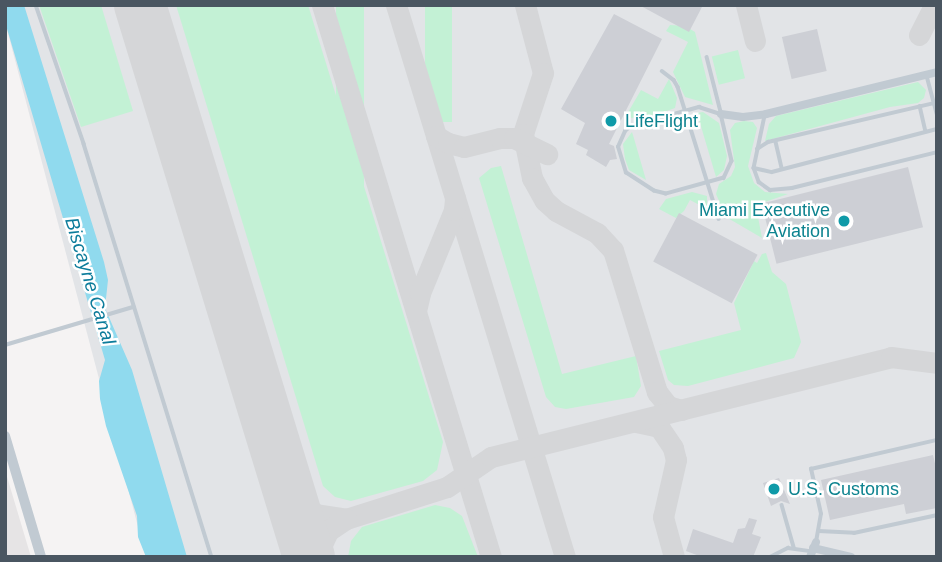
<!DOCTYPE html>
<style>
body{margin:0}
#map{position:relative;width:942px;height:562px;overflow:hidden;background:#f5f3f3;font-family:Helvetica,sans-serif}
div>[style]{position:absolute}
.education>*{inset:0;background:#e6e4e5}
.airport>*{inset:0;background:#e2e4e7}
.green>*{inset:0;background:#c3f1d5;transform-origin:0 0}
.water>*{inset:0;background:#90daee}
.taxiway>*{height:21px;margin:-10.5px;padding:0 10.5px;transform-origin:10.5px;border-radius:10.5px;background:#d5d6d8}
.runway>*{height:52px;margin:-26px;padding:0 26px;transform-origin:26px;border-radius:26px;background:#d5d6d8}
.building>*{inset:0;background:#cdcfd5;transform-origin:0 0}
.service>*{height:3.5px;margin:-1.75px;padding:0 1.75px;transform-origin:1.75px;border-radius:1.75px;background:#c1cad2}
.minor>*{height:8px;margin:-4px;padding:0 4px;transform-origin:4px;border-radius:4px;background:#c1cad2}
.tertiary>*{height:10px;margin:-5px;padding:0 5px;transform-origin:5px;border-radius:5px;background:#c1cad2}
.dots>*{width:19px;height:19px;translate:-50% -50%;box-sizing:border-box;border:4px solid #fff;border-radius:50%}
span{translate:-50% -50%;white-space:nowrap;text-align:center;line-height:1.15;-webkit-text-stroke:5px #fff;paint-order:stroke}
.culture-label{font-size:18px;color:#0d838f}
.left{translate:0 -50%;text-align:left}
.right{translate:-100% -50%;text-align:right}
.water-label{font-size:19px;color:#0c7c9b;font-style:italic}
.frame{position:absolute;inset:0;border:7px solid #4a5661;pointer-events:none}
</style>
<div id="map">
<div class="education">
<i style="clip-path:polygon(5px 470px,31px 557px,5px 557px)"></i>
</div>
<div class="airport">
<i style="clip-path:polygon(5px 5px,937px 5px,937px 557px,146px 557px,5px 22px)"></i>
</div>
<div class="green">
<i style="clip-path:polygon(39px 5px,101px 5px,133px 111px,81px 127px)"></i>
<i style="clip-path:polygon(176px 5px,308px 5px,443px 442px,437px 470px,423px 481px,351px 501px,335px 497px,323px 486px)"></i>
<i style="left:336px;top:5px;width:28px;height:224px"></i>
<i style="left:425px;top:5px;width:27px;height:117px"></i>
<i style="clip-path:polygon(670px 25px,685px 26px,695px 32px,713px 105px,685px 97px,673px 72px,688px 42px,666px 31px)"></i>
<i style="left:738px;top:50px;width:29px;height:27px;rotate:76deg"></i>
<i style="clip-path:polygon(669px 79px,677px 98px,675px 108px,650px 117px,628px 118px,627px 114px,641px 90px,658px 99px)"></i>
<i style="clip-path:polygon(918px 82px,926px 90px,924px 98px,918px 103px,890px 107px,765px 141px,769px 124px,776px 116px)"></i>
<i style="clip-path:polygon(703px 112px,719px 123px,727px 156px,724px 170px,716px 177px,697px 113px)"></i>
<i style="clip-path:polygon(744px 121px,753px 122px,757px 128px,748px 166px,754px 183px,765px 192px,788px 194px,762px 203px,764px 215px,758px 217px,762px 238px,726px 217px,716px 194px,719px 184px,731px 176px,735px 167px,730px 130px,735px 123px)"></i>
<i style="clip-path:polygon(632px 132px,633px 135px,646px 180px,629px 170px,625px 159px,623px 144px)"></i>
<i style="clip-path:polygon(501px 166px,562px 374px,636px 356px,641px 386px,634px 397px,566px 409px,555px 407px,546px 397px,479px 178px,491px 168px)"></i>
<i style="clip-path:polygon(692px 192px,707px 196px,707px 209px,690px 200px,684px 211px,676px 218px,659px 209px,666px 199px)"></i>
<i style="clip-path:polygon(766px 253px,772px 272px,786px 284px,801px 342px,794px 358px,688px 386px,674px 385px,668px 380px,659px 351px,741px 330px,734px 303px,754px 261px,757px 263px,762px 254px)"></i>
<i style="clip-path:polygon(435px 505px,450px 508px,462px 516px,478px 557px,348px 557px,351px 541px,362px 527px)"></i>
</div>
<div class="water">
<i style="clip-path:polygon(5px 5px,24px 5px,104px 262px,108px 280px,105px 308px,132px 370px,187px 557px,146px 557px,138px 537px,137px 516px,106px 426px,100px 399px,99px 381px,105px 360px,5px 22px)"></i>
</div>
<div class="taxiway">
<i style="left:322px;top:5px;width:577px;rotate:72.98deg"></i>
<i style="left:396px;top:5px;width:577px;rotate:72.98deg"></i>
<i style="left:525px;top:5px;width:70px;rotate:75.2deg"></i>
<i style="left:543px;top:73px;width:64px;rotate:108.2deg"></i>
<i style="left:523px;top:134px;width:45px;rotate:78.4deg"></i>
<i style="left:532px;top:178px;width:26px;rotate:61deg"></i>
<i style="left:545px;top:201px;width:15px;rotate:42deg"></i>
<i style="left:556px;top:211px;width:47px;rotate:28.2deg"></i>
<i style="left:597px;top:233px;width:23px;rotate:47deg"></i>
<i style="left:613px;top:250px;width:149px;rotate:72.8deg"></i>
<i style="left:657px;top:392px;width:18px;rotate:52deg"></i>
<i style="left:668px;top:406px;width:14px;rotate:17deg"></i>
<i style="left:746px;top:5px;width:37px;rotate:76deg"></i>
<i style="left:919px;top:35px;width:34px;rotate:-63deg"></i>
<i style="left:436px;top:136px;width:14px;rotate:30deg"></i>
<i style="left:448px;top:143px;width:16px;rotate:14deg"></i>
<i style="left:464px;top:147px;width:37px;rotate:-14deg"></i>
<i style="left:500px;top:138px;width:14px"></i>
<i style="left:514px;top:138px;width:37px;rotate:26deg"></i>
<i style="left:416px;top:311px;width:18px;rotate:-77deg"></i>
<i style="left:420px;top:293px;width:90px;rotate:-67.7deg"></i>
<i style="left:454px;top:210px;width:12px;rotate:-85deg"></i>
<i style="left:636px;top:422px;width:24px;rotate:12deg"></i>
<i style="left:659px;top:427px;width:25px;rotate:56deg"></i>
<i style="left:673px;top:448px;width:12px;rotate:76deg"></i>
<i style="left:676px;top:460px;width:58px;rotate:102.8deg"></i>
<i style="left:663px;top:517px;width:41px;rotate:74.6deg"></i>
<i style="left:288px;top:488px;width:24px;rotate:52deg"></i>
<i style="left:303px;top:507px;width:15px;rotate:28deg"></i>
<i style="left:316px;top:514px;width:30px;rotate:9deg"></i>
<i style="left:346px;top:519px;width:106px;rotate:-17.6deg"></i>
<i style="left:447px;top:487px;width:53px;rotate:-34.3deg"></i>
<i style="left:491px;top:457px;width:412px;rotate:-14deg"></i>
<i style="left:891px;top:357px;width:46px;rotate:7.4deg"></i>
<i style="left:316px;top:557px;width:29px;rotate:-65deg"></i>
<i style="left:328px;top:531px;width:22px;rotate:-34deg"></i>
</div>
<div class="runway">
<i style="left:140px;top:5px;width:577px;rotate:72.98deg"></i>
</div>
<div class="building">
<i style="clip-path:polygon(639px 5px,703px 5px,689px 32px)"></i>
<i style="clip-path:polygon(614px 14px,662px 39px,609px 144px,614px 146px,617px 159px,610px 160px,606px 167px,586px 155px,588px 150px,576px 144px,585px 123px,561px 109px)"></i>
<i style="left:817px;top:29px;width:43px;height:36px;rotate:77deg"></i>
<i style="left:908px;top:167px;width:62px;height:151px;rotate:76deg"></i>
<i style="left:679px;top:213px;width:89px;height:55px;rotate:28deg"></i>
<i style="clip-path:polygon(933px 455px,937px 472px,937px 508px,906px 514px,904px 504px,830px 520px,821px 480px)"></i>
<i style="clip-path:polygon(779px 478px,790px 504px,781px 501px,771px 506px,763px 483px)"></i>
<i style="clip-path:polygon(749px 518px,757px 520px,752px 534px,761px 537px,753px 557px,702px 557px,686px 551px,693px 529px,733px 543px,738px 529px,745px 528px)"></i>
</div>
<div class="service">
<i style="left:36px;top:5px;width:147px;rotate:70.9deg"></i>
<i style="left:84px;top:144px;width:432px;rotate:72.8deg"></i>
<i style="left:707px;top:57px;width:57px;rotate:75.7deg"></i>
<i style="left:662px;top:71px;width:15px;rotate:37deg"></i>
<i style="left:674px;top:80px;width:8px;rotate:60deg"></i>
<i style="left:678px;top:87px;width:138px;rotate:72.7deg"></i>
<i style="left:927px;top:76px;width:39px;rotate:75deg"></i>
<i style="left:920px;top:106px;width:26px;rotate:77deg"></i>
<i style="left:699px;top:107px;width:23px;rotate:18deg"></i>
<i style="left:721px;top:114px;width:48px;rotate:76.8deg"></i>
<i style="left:732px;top:161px;width:19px;rotate:115deg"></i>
<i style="left:724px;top:178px;width:60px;rotate:164.6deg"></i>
<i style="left:666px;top:194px;width:12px;rotate:-166deg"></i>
<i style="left:654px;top:191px;width:33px;rotate:-147deg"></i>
<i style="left:626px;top:173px;width:27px;rotate:-107deg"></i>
<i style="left:618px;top:147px;width:17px;rotate:-66deg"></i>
<i style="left:625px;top:131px;width:8px;rotate:-40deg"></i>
<i style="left:631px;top:126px;width:71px;rotate:-15.6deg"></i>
<i style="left:765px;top:116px;width:53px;rotate:101.9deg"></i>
<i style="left:754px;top:168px;width:15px;rotate:70deg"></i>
<i style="left:759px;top:182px;width:14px;rotate:36deg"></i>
<i style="left:770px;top:190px;width:22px;rotate:-5deg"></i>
<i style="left:792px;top:188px;width:149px;rotate:-13.9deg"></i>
<i style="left:776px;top:142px;width:26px;rotate:77deg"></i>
<i style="left:757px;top:149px;width:13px;rotate:-32deg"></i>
<i style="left:768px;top:142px;width:171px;rotate:-13.2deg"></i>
<i style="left:754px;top:168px;width:18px;rotate:13deg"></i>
<i style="left:772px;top:172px;width:171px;rotate:-14.6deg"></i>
<i style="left:5px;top:345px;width:134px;rotate:-16.5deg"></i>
<i style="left:782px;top:505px;width:44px;rotate:74.1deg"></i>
<i style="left:819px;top:531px;width:35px;rotate:3deg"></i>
<i style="left:854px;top:533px;width:85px;rotate:-12.2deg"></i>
<i style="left:816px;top:542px;width:28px;rotate:-80deg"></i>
<i style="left:821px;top:514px;width:46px;rotate:-102.5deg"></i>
<i style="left:811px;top:469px;width:129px;rotate:-13deg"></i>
<i style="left:770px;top:557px;width:20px;rotate:-27deg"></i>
<i style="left:788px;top:548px;width:22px;rotate:8deg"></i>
</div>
<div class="minor">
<i style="left:721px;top:114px;width:22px;rotate:8deg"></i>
<i style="left:743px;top:117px;width:23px;rotate:-7deg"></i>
<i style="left:766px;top:114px;width:176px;rotate:-13.8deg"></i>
<i style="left:813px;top:548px;width:39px;rotate:13deg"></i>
<i style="left:810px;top:557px;width:16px;rotate:-68deg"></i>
</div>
<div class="tertiary">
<i style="left:5px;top:436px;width:126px;rotate:73.4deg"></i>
</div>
<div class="dots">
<i style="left:611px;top:121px;background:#0f9aa8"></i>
<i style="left:844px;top:221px;background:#0f9aa8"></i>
<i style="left:774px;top:489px;background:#0f9aa8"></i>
</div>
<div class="culture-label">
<span class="left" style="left:625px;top:121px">LifeFlight</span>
<span class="right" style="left:830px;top:221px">Miami Executive<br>Aviation</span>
<span class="left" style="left:788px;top:489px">U.S. Customs</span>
</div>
<div class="water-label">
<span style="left:90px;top:281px;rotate:73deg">Biscayne Canal</span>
</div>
<div class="frame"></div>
</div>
